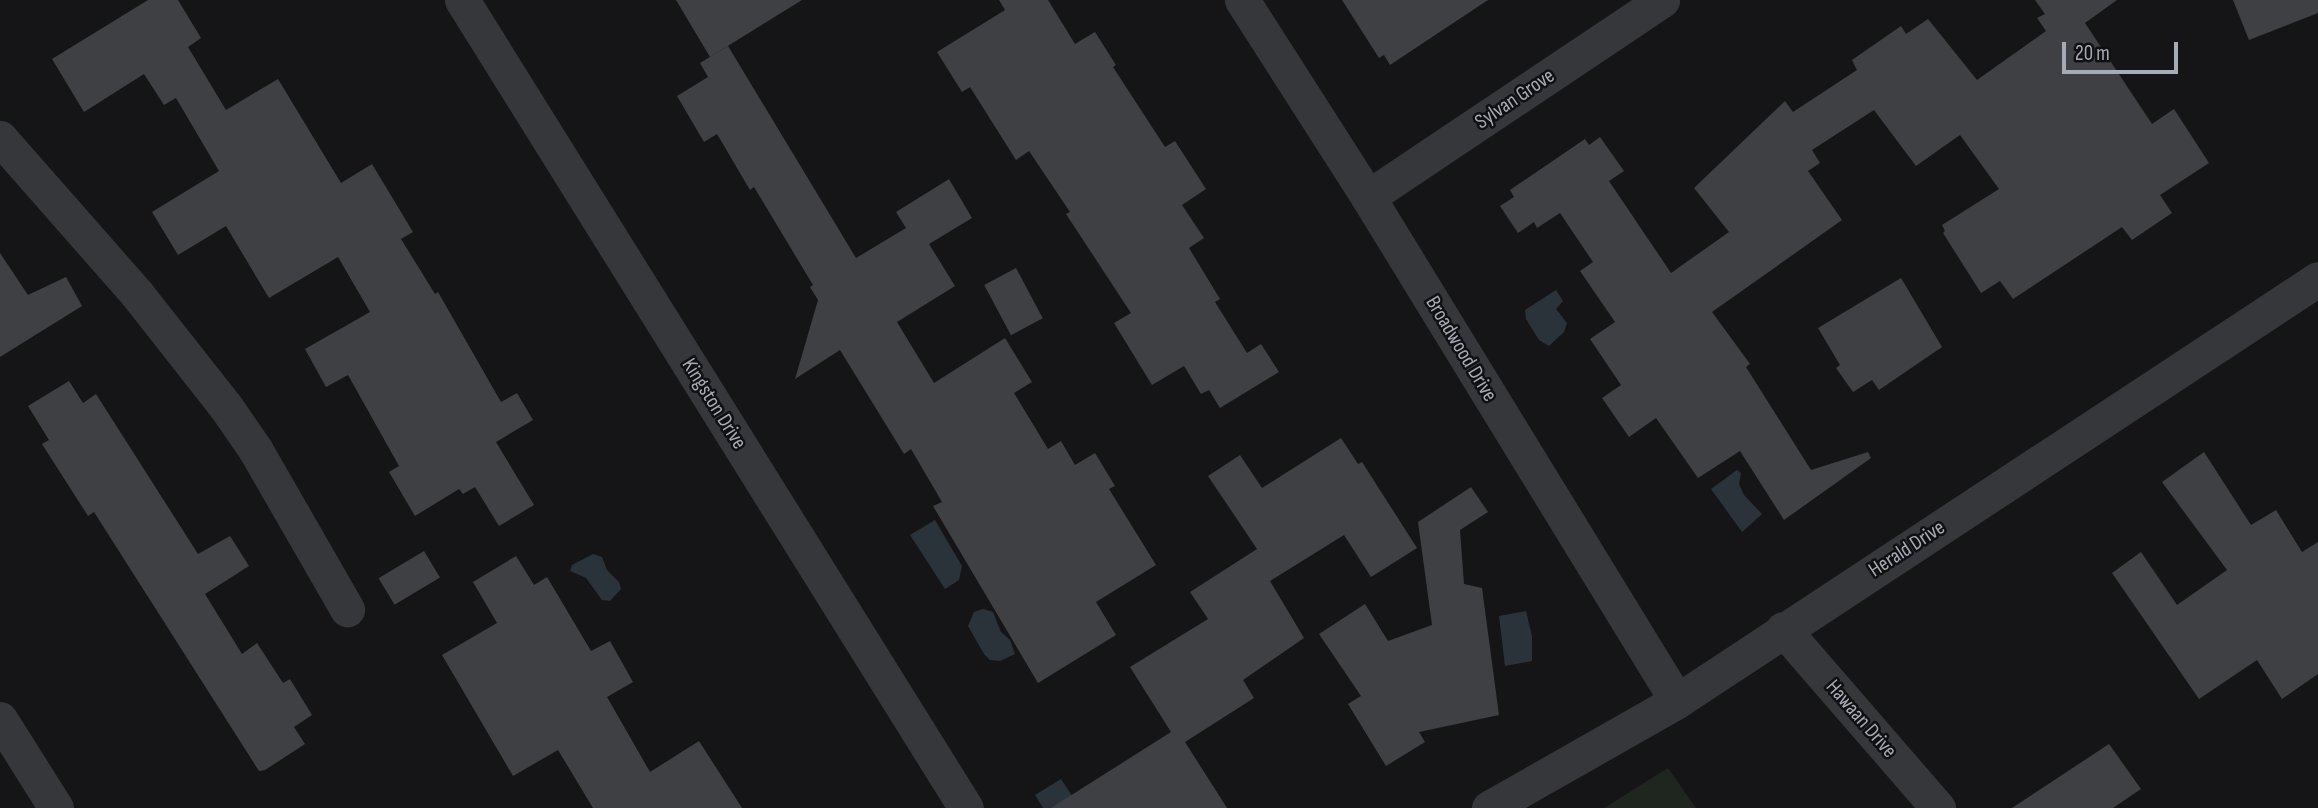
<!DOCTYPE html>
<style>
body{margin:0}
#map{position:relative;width:2318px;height:808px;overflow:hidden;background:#151517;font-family:"Sofia Sans Condensed",sans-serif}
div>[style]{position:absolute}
.green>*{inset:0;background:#1f2620}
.water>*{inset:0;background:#2b333a}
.building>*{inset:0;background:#3f4044;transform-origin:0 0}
.minor>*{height:35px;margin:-17.5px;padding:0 17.5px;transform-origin:17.5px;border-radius:17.5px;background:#36373b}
span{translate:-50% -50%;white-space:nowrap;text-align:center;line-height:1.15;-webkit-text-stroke:5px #101012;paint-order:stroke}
.street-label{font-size:21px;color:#a7abb6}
.scale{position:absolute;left:2062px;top:42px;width:116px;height:32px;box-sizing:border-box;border:4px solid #a7abb6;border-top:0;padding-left:9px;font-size:21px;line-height:24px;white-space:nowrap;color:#a7abb6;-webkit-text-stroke:5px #101012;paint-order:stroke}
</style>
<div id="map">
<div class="green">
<i style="clip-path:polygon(1668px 768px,1696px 808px,1604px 808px)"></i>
</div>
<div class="water">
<i style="clip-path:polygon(1556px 290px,1563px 301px,1556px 309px,1567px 323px,1564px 332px,1549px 346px,1539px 340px,1526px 319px,1525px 310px)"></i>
<i style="clip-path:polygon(1737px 470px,1741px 473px,1739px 484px,1744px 495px,1762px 514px,1742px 532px,1711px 489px)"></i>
<i style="clip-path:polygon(935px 520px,962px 566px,959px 580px,945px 589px,910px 535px)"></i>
<i style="clip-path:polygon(593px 554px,602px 557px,607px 570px,619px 582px,621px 589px,610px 601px,602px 600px,586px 578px,570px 571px,572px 565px)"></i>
<i style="clip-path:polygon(983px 609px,993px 612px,1001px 632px,1010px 640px,1015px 654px,1000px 661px,990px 660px,984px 654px,968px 626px,974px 612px)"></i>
<i style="clip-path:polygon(1526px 611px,1532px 636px,1532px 661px,1505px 666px,1499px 616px)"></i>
<i style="clip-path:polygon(1061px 779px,1080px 808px,1043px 808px,1035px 795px)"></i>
</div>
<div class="building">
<i style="clip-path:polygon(148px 0,178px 0,201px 38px,188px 47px,226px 110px,278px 79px,341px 183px,372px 164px,413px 232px,401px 239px,435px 294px,438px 292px,501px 402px,517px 393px,533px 420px,496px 442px,534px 505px,499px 526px,475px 487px,463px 494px,459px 489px,415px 516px,389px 472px,399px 466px,348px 375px,326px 387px,305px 349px,370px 312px,338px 257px,269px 298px,226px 226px,178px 255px,152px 212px,219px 171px,176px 98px,164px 105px,144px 74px,84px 112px,52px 59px)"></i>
<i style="clip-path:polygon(676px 0,802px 0,710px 57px)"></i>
<i style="clip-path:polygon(999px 0,1048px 0,1075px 44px,1095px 32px,1116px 65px,1113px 67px,1165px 147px,1175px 141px,1206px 189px,1182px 205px,1204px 238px,1189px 248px,1220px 299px,1215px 302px,1247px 353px,1261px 344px,1279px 372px,1220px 408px,1209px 390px,1201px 394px,1184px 366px,1152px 385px,1114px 323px,1131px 313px,1066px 214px,1070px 212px,1029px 151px,1016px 160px,970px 87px,962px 92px,937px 52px,1005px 10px)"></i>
<i style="clip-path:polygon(1342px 0,1488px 0,1390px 65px,1384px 55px,1379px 58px)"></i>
<i style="clip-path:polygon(2035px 0,2117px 0,2085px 23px,2152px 124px,2174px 109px,2209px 163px,2160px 195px,2172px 213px,2132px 240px,2122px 227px,2013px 299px,2000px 281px,1981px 293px,1943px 233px,1945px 231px,1942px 225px,1999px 189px,1960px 135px,1916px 166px,1874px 110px,1812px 150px,1820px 163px,1808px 171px,1842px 220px,1712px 312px,1750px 364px,1746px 367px,1811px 470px,1868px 452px,1871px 458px,1784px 520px,1740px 451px,1698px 478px,1656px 418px,1629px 437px,1602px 398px,1621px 385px,1590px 339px,1615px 322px,1580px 271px,1593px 262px,1560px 213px,1537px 228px,1534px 222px,1518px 233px,1500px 206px,1514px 197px,1510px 190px,1585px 139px,1589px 145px,1600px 137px,1624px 171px,1609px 181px,1671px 273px,1729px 232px,1694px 188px,1785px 101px,1793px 112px,1857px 70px,1852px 60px,1901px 26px,1906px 34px,1928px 19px,1977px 80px,2046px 31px,2037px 18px,2045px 14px)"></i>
<i style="clip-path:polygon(2233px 0,2318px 0,2318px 13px,2249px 40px)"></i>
<i style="clip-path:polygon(728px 46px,856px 258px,906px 228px,896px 212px,949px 179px,972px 218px,929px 244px,955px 286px,897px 322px,934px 383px,1005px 338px,1032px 382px,1014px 393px,1048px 449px,1061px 441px,1075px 465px,1095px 453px,1115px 486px,1109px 489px,1156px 565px,1096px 602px,1116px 635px,1038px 683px,933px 506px,942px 502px,911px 449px,904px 454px,840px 350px,795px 379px,818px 300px,810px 287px,813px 285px,754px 187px,750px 190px,717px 134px,704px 142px,677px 96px,708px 77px,700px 63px)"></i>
<i style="clip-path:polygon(0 253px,28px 295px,66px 277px,82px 306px,0 357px)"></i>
<i style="left:1016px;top:268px;width:57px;height:36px;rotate:62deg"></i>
<i style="clip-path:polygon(1901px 278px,1942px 347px,1879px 390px,1872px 380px,1853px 392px,1836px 368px,1840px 365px,1818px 328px)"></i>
<i style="clip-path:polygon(69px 381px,83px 403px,96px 394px,198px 554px,230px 536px,249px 566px,205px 594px,242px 654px,257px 643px,283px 683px,290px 679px,312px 715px,294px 727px,305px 744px,265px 770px,259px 771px,94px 512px,88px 516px,42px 444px,49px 440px,28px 406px)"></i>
<i style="clip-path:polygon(1341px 438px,1358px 464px,1362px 462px,1417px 548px,1371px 577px,1344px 535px,1270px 581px,1304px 638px,1243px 680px,1254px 698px,1185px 742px,1227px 808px,1051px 808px,1171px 732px,1130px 667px,1208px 619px,1190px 592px,1257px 549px,1208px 476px,1240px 455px,1262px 488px)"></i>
<i style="clip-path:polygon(2204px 452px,2251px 525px,2276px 510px,2302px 552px,2318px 542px,2318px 674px,2282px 699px,2257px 660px,2199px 699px,2112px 573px,2141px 552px,2177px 605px,2227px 570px,2162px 482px)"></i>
<i style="clip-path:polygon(1471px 487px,1488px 512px,1460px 530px,1464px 584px,1482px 588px,1499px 715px,1419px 732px,1425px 742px,1386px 766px,1348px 704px,1361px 696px,1319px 634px,1365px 604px,1388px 641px,1432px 625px,1418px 522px)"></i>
<i style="left:424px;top:551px;width:31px;height:53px;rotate:59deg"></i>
<i style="clip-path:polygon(516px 556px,534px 585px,547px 577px,591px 651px,610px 641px,633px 682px,607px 697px,650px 772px,699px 741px,742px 808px,593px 808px,558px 750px,513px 776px,442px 655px,497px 623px,473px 582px)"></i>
<i style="clip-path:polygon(2109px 744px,2141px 789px,2113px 808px,2012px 808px)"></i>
</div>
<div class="minor">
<i style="left:462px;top:0;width:952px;rotate:58.05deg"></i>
<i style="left:1242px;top:0;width:234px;rotate:57.4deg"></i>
<i style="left:1368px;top:197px;width:591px;rotate:58.49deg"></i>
<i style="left:0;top:138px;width:208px;rotate:48.7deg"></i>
<i style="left:137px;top:294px;width:144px;rotate:51.8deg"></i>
<i style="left:226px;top:407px;width:51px;rotate:55.4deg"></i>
<i style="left:255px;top:449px;width:185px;rotate:60.1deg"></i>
<i style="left:1368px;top:197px;width:354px;rotate:-33.8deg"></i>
<i style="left:1783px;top:629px;width:237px;rotate:49.1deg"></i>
<i style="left:0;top:719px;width:105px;rotate:57.8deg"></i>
<i style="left:1489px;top:808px;width:216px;rotate:-29.6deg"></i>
<i style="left:1677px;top:701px;width:767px;rotate:-33.36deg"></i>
</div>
<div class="street-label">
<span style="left:1515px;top:99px;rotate:-34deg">Sylvan Grove</span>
<span style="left:1461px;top:349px;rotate:59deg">Broadwood Drive</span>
<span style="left:714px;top:404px;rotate:58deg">Kingston Drive</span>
<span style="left:1907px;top:549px;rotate:-33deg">Herald Drive</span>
<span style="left:1861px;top:719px;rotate:49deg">Hawaan Drive</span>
</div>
<div class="scale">20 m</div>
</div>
